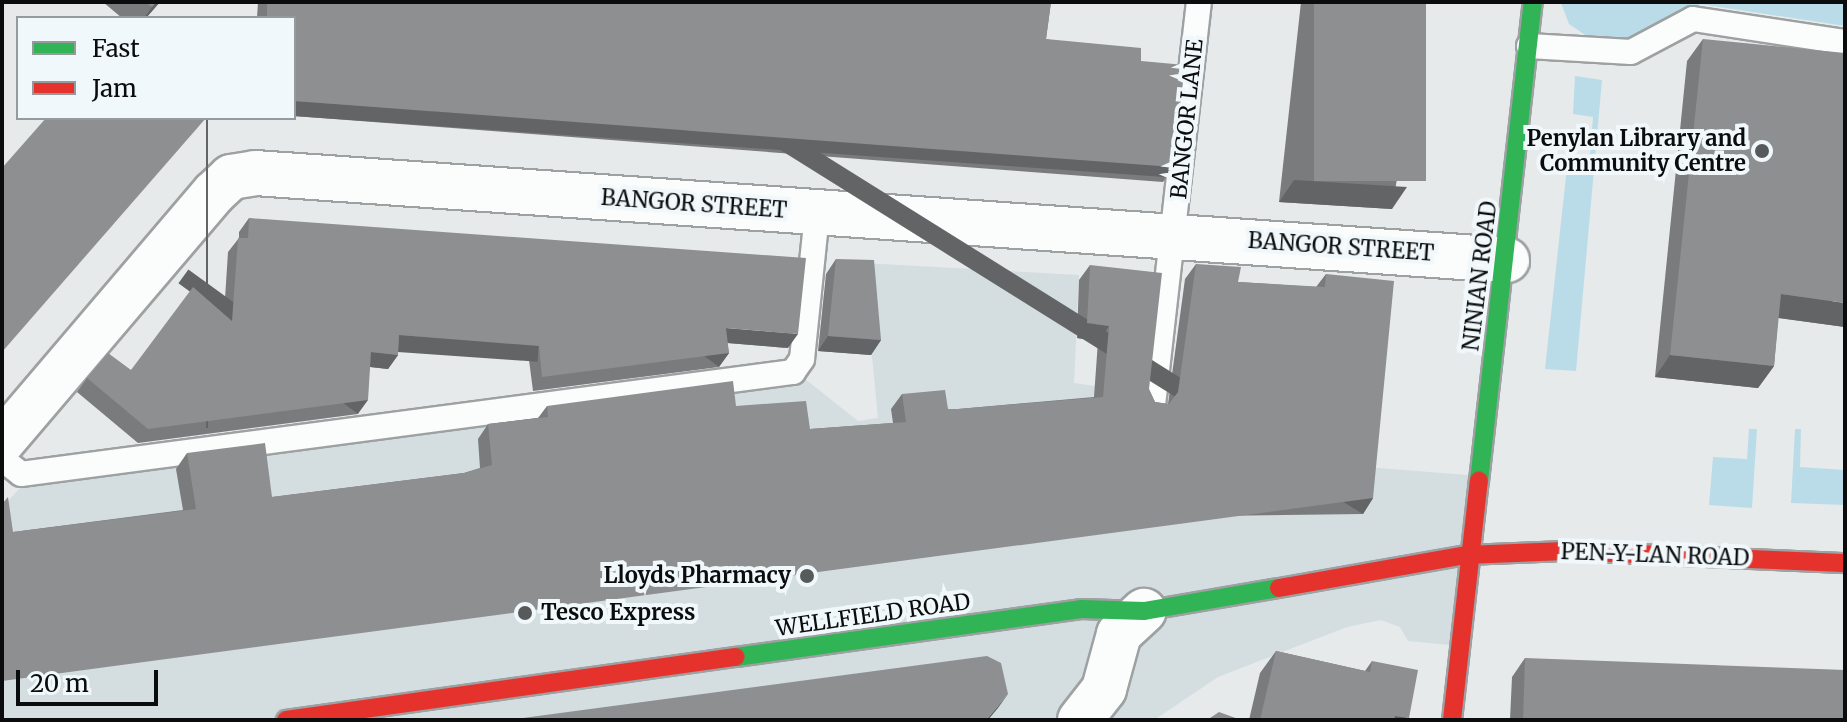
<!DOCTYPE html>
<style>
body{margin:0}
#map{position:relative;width:1847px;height:722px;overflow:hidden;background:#e6eaeb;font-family:Merriweather,serif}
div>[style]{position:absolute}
.built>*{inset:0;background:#d4dde0}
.green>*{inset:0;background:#badce9}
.roads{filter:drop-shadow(2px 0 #9ea1a2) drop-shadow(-2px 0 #9ea1a2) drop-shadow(0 2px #9ea1a2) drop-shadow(0 -2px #9ea1a2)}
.lane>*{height:24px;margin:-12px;padding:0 12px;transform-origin:12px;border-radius:12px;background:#fbfcfc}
.street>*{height:44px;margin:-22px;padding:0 22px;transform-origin:22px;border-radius:22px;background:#fbfcfc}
.fast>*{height:18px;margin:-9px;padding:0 9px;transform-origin:9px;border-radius:9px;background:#30b455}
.jam>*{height:18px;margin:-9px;padding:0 9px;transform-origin:9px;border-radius:9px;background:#e5322d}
.wall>*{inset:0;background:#797b7c}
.shaded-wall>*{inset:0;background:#636465;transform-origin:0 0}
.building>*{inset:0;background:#8d8f90;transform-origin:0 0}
.dots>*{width:22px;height:22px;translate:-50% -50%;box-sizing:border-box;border:4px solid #f1f8fb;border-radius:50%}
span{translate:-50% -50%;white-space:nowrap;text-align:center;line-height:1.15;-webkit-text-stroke:8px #f1f8fb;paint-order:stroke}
.street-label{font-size:22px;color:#0a0c0d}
.poi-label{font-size:22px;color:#0a0c0d;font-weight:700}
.right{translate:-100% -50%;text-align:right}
.left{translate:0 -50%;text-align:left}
.frame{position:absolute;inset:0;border:4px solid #0a0c0d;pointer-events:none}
.legend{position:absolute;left:16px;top:16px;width:280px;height:104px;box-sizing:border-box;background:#f1f8fb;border:2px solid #959a9c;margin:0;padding:10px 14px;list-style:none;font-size:24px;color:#0a0c0d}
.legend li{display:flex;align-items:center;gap:16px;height:40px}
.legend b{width:40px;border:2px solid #959a9c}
.scale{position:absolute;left:16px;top:670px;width:142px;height:36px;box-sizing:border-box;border:4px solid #0a0c0d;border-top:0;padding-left:10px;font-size:24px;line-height:28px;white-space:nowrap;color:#0a0c0d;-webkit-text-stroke:6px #f1f8fb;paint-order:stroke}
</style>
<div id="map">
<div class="built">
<i style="clip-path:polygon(863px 263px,1079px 275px,1074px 383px,1144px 393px,1138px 449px,1480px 476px,1460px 646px,1408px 641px,1400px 627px,1381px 620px,1347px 627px,1218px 677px,1154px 720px,2px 720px,2px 507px,22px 486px,805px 379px,858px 421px,878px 418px)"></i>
</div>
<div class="green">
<i style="clip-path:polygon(1845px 2px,1845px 26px,1700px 4px,1639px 37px,1600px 45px,1569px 24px,1561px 3px)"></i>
<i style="clip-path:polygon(1575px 76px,1602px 80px,1576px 371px,1545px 369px,1567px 167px,1589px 169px,1593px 117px,1573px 114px)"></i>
<i style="clip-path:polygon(1749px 429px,1757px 429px,1752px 508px,1709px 505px,1713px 457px,1747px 459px)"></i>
<i style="clip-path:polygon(1795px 429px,1801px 429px,1800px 467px,1845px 470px,1845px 505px,1791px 503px)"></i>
</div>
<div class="roads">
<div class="lane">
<i style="left:1529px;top:46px;width:102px;rotate:3.4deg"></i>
<i style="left:1631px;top:52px;width:70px;rotate:-28deg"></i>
<i style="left:1693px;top:19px;width:154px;rotate:8.6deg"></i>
<i style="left:1153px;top:405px;width:406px;rotate:-83.5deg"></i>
<i style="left:2px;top:459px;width:24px;rotate:38deg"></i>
<i style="left:21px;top:474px;width:779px;rotate:-7.53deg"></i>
<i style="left:793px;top:372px;width:16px;rotate:-55deg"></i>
<i style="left:802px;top:359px;width:147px;rotate:-84.1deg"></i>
</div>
<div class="street">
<i style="left:2px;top:442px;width:327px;rotate:-49.6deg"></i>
<i style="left:214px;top:193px;width:23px;rotate:-43deg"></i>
<i style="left:231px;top:177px;width:24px;rotate:-9deg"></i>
<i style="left:255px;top:173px;width:1255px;rotate:3.98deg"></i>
<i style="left:1080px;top:720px;width:39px;rotate:-52deg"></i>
<i style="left:1104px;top:689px;width:57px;rotate:-74.7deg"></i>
<i style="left:1119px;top:634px;width:34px;rotate:-43deg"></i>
</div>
<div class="fast">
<i style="left:1479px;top:481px;width:482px;rotate:-83.6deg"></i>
<i style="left:736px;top:657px;width:348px;rotate:-7.9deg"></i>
<i style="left:1081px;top:609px;width:63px;rotate:1.8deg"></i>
<i style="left:1144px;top:611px;width:137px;rotate:-9.7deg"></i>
</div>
<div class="jam">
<i style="left:1279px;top:588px;width:190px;rotate:-10deg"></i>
<i style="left:1466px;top:555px;width:99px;rotate:-2.3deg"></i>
<i style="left:1565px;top:551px;width:280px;rotate:2.5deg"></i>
<i style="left:286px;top:720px;width:454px;rotate:-8deg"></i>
<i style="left:1452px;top:720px;width:241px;rotate:-83.6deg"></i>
</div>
</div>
<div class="wall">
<i style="clip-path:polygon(103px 2px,160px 2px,146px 18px,122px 18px)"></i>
<i style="clip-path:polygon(258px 2px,1051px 2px,1046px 39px,1141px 61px,1173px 167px,1163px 182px,294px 116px,294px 18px,257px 18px)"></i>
<i style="clip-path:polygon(1301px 2px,1426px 2px,1392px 209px,1279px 202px)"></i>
<i style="clip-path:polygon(1703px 39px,1845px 327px,1778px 318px,1774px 366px,1758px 388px,1655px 377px,1687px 61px)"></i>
<i style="clip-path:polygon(249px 218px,788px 348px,727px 343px,729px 353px,719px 367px,533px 391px,529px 360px,398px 350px,398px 355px,388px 369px,370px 367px,358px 414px,138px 443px,77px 392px,87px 378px,131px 370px,224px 314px,228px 252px,239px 238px,239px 232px)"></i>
<i style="clip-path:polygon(836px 259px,881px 340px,871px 355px,818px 351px,826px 274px)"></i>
<i style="clip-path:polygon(1196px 264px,1238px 282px,1316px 287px,1326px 274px,1373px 498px,1363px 514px,13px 532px,183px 510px,176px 469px,187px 453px,272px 497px,464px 473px,480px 468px,478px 439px,488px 424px,538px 418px,547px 406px,736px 406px,810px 429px,893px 423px,891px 409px,902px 394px,948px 409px,958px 409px,1094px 397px,1098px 341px,1077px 338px,1079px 280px,1090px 265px,1155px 402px,1168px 404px,1185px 279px)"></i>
<i style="clip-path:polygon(1276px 651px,1365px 671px,1372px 661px,1408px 720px,1249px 720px,1260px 673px)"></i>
<i style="clip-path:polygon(1525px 658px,1845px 720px,1510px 720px,1512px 677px)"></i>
</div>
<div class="shaded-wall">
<i style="clip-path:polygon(156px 2px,160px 2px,146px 18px,144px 18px)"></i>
<i style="left:294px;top:101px;width:881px;height:15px;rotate:4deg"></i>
<i style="left:206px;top:118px;width:2px;height:310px"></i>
<i style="clip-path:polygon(1294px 180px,1407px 187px,1392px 209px,1279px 202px)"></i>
<i style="clip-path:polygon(1781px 294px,1845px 303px,1845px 327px,1765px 316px)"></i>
<i style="clip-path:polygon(1087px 323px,1109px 326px,1098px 341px,1077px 338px)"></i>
<i style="clip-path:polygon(726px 328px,798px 334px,788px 348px,716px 342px)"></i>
<i style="left:399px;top:335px;width:140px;height:17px;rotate:4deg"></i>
<i style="clip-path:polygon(828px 336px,881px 340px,871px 355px,818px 351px)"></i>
<i style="clip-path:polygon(371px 352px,398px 355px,388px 369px,362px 366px)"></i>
<i style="left:729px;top:353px;width:17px;height:189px;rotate:126deg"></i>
<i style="clip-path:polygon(1670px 355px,1774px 366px,1758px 388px,1655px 377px)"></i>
<i style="left:368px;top:400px;width:17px;height:222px;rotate:126deg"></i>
<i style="left:1373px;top:498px;width:19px;height:1383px;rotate:122deg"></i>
<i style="clip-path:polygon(1008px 694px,998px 708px,988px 720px,986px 720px)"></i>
<i style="clip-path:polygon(1395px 716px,1409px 718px,1408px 720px,1392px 720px)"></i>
</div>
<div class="building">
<i style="clip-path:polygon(145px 2px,156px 2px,152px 7px)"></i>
<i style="clip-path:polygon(267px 2px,1051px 2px,1046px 39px,1141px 48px,1141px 61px,1185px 65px,1173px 167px,294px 101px,294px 18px,267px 18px)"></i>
<i style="left:1314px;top:2px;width:112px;height:179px"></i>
<i style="clip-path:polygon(1703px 39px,1845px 53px,1845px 303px,1781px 294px,1774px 366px,1670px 355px)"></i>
<i style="clip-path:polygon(46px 118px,206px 118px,2px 352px,2px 168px)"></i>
<i style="clip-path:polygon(249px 218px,806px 258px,798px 334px,726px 328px,729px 353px,542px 377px,539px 346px,399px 335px,398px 355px,371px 352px,368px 400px,148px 429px,87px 378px,108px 353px,131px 370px,193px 287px,232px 321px,238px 238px,248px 238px)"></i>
<i style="clip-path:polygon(836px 259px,874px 260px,881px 340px,828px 336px)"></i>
<i style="clip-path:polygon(1196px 264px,1241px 267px,1238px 282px,1325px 287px,1326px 274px,1394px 281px,1373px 498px,2px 681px,2px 504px,8px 497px,13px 532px,196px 509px,187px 453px,265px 443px,272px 497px,464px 473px,492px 465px,488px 424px,548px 417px,547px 406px,733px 381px,736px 406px,806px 401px,810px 429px,906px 422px,902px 394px,945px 390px,948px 409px,958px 409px,1103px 397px,1109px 326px,1087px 323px,1090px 265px,1162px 273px,1149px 389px,1155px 402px,1169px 404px,1178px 392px)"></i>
<i style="clip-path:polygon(1276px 651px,1370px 672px,1372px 661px,1418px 670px,1409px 718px,1395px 716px,1394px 720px,1260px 720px)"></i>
<i style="clip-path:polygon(987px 656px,1001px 663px,1008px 694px,986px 720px,508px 720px)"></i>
<i style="clip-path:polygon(1525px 658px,1845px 670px,1845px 720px,1523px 720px)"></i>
<i style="clip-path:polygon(1219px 712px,1241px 720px,1207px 720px)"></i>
</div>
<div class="dots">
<i style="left:1762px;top:151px;background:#575a5b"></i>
<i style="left:807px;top:576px;background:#575a5b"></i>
<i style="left:525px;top:613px;background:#575a5b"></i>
</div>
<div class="street-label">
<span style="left:1187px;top:119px;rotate:-84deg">BANGOR LANE</span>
<span style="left:694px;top:204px;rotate:4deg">BANGOR STREET</span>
<span style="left:1341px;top:247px;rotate:4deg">BANGOR STREET</span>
<span style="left:1480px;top:276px;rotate:-83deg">NINIAN ROAD</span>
<span style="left:1655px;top:555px;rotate:2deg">PEN-Y-LAN ROAD</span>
<span style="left:873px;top:615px;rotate:-8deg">WELLFIELD ROAD</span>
</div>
<div class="poi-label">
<span class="right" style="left:1746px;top:151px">Penylan Library and<br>Community Centre</span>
<span class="right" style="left:791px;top:576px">Lloyds Pharmacy</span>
<span class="left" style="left:541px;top:613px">Tesco Express</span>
</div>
<div class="frame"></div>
<ul class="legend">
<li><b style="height:10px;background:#30b455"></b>Fast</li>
<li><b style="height:10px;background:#e5322d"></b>Jam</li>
</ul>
<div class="scale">20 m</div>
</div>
